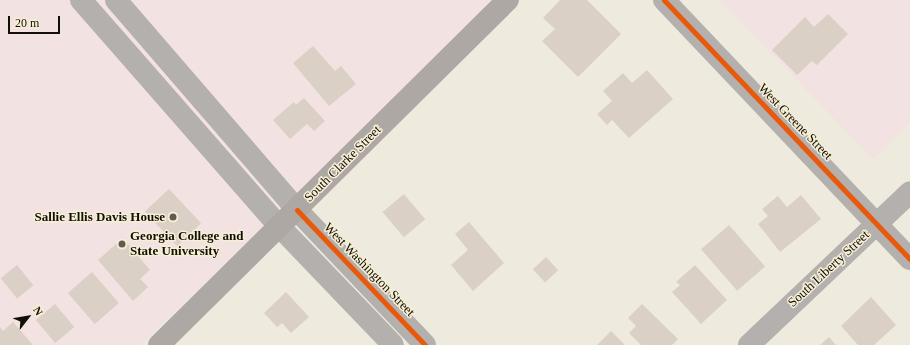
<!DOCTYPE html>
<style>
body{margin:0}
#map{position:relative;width:910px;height:345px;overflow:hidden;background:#eeeadd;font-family:"Times New Roman",serif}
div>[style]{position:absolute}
.education>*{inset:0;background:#f2e2e2}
.building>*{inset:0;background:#dbd0c5;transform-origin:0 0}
.minor>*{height:22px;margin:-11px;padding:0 11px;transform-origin:11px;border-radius:11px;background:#b4b0ae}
.major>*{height:22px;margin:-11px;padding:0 11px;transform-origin:11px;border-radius:11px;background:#ada8a3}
.cycleway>*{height:5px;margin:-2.5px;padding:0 2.5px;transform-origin:2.5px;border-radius:2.5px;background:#e8590c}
.dots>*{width:11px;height:11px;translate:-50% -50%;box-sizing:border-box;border:2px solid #f6eed5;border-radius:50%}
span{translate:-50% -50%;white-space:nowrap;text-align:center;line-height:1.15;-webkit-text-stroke:3px #f6eed5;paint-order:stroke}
.street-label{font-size:13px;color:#120f07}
.poi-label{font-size:13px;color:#120f07;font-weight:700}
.right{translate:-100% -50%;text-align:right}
.left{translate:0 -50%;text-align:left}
.north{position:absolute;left:8px;top:297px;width:40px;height:40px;-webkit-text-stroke:3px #f6eed5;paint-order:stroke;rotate:59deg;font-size:11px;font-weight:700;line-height:16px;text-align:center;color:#120f07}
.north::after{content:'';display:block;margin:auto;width:14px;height:18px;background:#120f07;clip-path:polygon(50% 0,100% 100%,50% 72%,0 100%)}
.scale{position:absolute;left:8px;top:16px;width:52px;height:18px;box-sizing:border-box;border:2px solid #120f07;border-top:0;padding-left:5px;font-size:12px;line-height:14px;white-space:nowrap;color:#120f07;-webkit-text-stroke:3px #f6eed5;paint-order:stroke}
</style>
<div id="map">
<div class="education">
<i style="clip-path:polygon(0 0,495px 0,141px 345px,0 345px)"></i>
<i style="clip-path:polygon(720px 0,910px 0,910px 122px,873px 159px)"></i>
</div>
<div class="building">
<i style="clip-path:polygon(560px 0,587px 0,621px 34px,578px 77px,542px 41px,555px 29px,543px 18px)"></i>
<i style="clip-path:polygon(828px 14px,848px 34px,817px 65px,812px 61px,797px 75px,772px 50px,805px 17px,814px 27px)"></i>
<i style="clip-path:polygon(313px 46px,335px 71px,341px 66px,356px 84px,329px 106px,293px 63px)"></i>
<i style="clip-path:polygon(647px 70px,673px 99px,629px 138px,612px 120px,607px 125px,597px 114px,612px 101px,603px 91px,623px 73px,632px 83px)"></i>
<i style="clip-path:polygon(304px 98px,325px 121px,314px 131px,307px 124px,290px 139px,273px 120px,294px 102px,296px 105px)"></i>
<i style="left:169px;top:189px;width:47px;height:33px;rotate:47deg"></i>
<i style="left:404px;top:194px;width:33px;height:28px;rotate:50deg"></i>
<i style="clip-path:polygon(801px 195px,821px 219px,780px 252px,758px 224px,768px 216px,762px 209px,778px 196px,787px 207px)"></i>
<i style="clip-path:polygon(469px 222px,504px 263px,473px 291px,451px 265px,468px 250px,455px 234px)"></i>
<i style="left:729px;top:225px;width:55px;height:37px;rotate:49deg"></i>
<i style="clip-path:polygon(123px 238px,150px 270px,140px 279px,148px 287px,133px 301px,98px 260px)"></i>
<i style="left:546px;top:257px;width:18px;height:18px;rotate:47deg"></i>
<i style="left:17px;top:265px;width:26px;height:21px;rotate:51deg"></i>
<i style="clip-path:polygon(695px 265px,727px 300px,701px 324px,672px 292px,680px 285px,676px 282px)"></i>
<i style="left:92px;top:272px;width:41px;height:32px;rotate:49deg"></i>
<i style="clip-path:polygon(286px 292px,309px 317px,291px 333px,282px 323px,277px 327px,264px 313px)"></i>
<i style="clip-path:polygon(871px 297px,896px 325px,874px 345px,858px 345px,841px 326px)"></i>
<i style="left:55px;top:304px;width:30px;height:25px;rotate:50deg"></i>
<i style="clip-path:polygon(642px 304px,678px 339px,672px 345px,641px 345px,629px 333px,636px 326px,628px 318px)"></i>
<i style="clip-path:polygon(13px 322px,33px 345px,0 345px,0 327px,3px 331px)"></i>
<i style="clip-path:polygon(611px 331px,625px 345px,597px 345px)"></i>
<i style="clip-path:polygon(829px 337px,836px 345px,820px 345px)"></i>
</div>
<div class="minor">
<i style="left:81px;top:0;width:302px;rotate:48.8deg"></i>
<i style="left:280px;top:227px;width:163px;rotate:46.2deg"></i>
<i style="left:116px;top:0;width:277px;rotate:49.2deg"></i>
<i style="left:297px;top:210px;width:186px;rotate:46.5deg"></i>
<i style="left:664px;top:0;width:357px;rotate:46.5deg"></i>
<i style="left:749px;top:345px;width:222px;rotate:-43.5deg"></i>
</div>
<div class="major">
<i style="left:159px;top:345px;width:491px;rotate:-44.7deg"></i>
</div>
<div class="cycleway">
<i style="left:664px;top:0;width:357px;rotate:46.5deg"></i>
<i style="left:297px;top:210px;width:186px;rotate:46.5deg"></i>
</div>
<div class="dots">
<i style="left:173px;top:217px;background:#5f5c52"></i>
<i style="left:122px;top:244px;background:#5f5c52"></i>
</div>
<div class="street-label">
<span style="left:795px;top:122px;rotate:46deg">West Greene Street</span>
<span style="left:343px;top:164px;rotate:-45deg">South Clarke Street</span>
<span style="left:829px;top:269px;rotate:-43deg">South Liberty Street</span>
<span style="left:369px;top:270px;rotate:46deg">West Washington Street</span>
</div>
<div class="poi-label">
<span class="right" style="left:165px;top:217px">Sallie Ellis Davis House</span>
<span class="left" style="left:130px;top:244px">Georgia College and<br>State University</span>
</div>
<div class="north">N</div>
<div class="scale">20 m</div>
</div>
